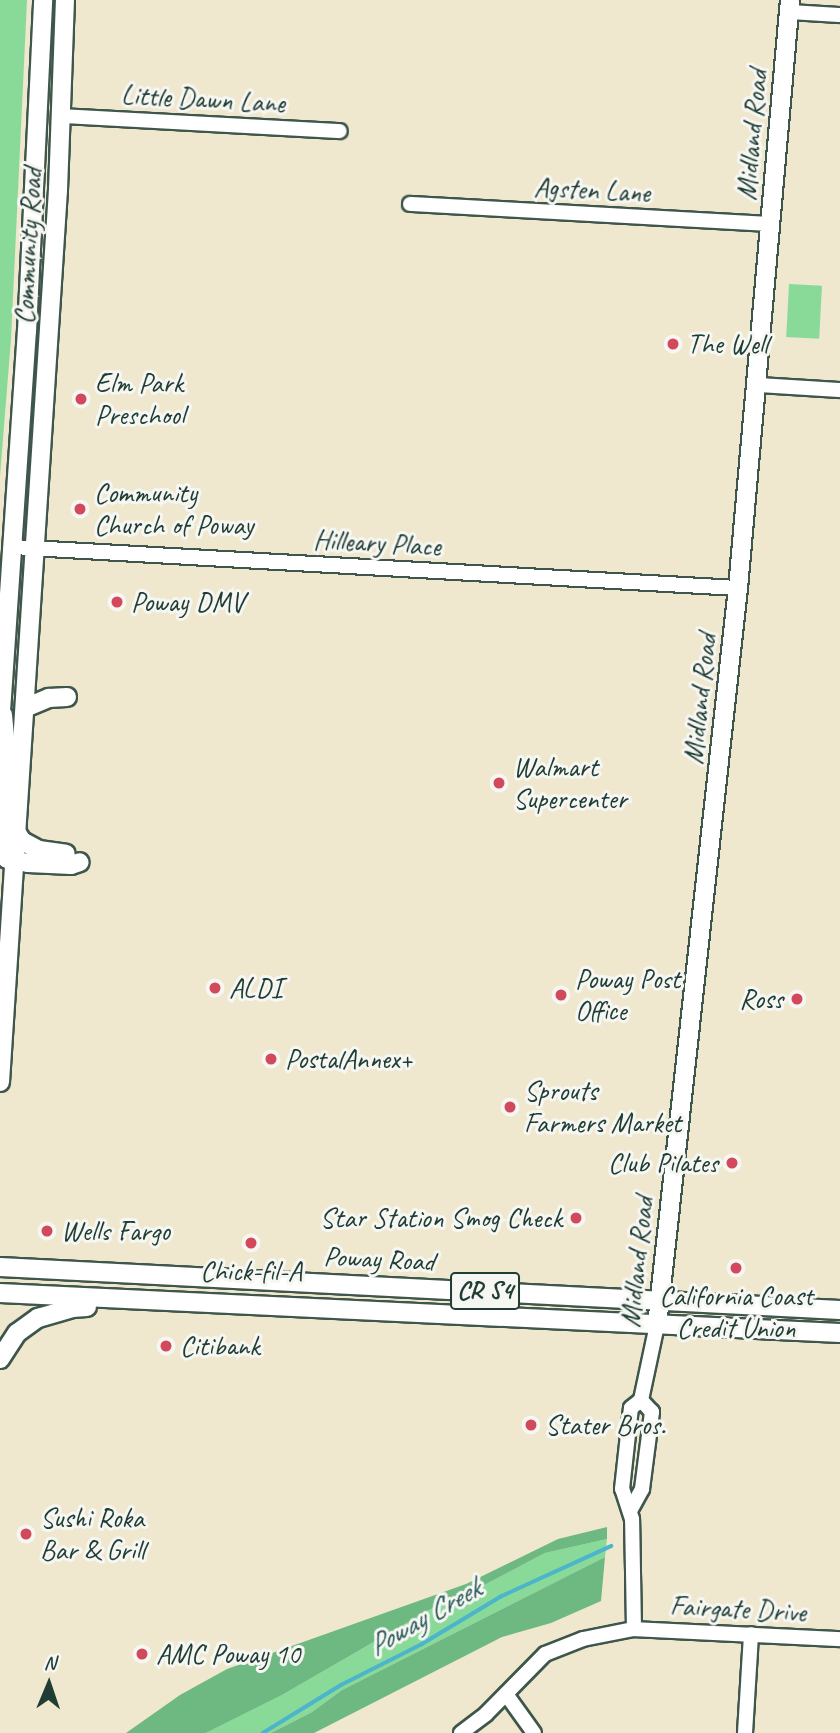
<!DOCTYPE html>
<style>
body{margin:0}
#map{position:relative;width:840px;height:1733px;overflow:hidden;background:#efe7ce;font-family:Caveat,sans-serif}
div>[style]{position:absolute}
.green>*{inset:0;background:#89d999;transform-origin:0 0}
.forest>*{inset:0;background:#6eb981}
.stream>*{height:3.5px;margin:-1.75px;padding:0 1.75px;transform-origin:1.75px;border-radius:1.75px;background:#4cb4cb}
.roads{filter:drop-shadow(2px 0 #3e564b) drop-shadow(-2px 0 #3e564b) drop-shadow(0 2px #3e564b) drop-shadow(0 -2px #3e564b)}
.minor>*{height:14px;margin:-7px;padding:0 7px;transform-origin:7px;border-radius:7px;background:#fff}
.major>*{height:18px;margin:-9px;padding:0 9px;transform-origin:9px;border-radius:9px;background:#fff}
.dots>*{width:19px;height:19px;translate:-50% -50%;box-sizing:border-box;border:4px solid #f6f6f2;border-radius:50%}
span{translate:-50% -50%;white-space:nowrap;text-align:center;line-height:1.15;-webkit-text-stroke:6px #f6f6f2;paint-order:stroke}
.shield-label span{padding:2px 5px;background:#f6f6f2;border:2px solid;border-radius:5px;-webkit-text-stroke-width:0}
.shield-label{font-size:26px;color:#1f3d34;font-weight:700}
.street-label{font-size:28px;color:#1f3d34}
.poi-label{font-size:28px;color:#1f3d34}
.left{translate:0 -50%;text-align:left}
.right{translate:-100% -50%;text-align:right}
.water-label{font-size:30px;color:#2a5b5a;font-style:italic}
.north{position:absolute;left:14px;top:1649px;width:70px;height:70px;-webkit-text-stroke:5px #f6f6f2;paint-order:stroke;rotate:2deg;font-size:19px;font-weight:700;line-height:28px;text-align:center;color:#1f3d34}
.north::after{content:'';display:block;margin:auto;width:24px;height:32px;background:#1f3d34;clip-path:polygon(50% 0,100% 100%,50% 72%,0 100%)}
</style>
<div id="map">
<div class="green">
<i style="clip-path:polygon(0 0,27px 0,11px 339px,0 476px)"></i>
<i style="left:789px;top:284px;width:33px;height:53px;rotate:3deg"></i>
<i style="clip-path:polygon(607px 1539px,605px 1557px,342px 1690px,312px 1712px,271px 1733px,206px 1733px,282px 1695px,429px 1610px,467px 1594px,545px 1553px)"></i>
</div>
<div class="forest">
<i style="clip-path:polygon(607px 1527px,607px 1539px,545px 1553px,467px 1594px,429px 1610px,282px 1695px,206px 1733px,126px 1733px,180px 1695px,227px 1669px,466px 1584px,558px 1539px)"></i>
<i style="clip-path:polygon(605px 1557px,601px 1601px,551px 1623px,502px 1637px,314px 1733px,271px 1733px,312px 1712px,342px 1690px)"></i>
</div>
<div class="stream">
<i style="left:263px;top:1733px;width:92px;rotate:-31.6deg"></i>
<i style="left:341px;top:1685px;width:91px;rotate:-26.8deg"></i>
<i style="left:422px;top:1644px;width:93px;rotate:-31deg"></i>
<i style="left:502px;top:1596px;width:120px;rotate:-24.6deg"></i>
</div>
<div class="roads">
<div class="minor">
<i style="left:789px;top:12px;width:51px;rotate:3.4deg"></i>
<i style="left:62px;top:116px;width:278px;rotate:3.1deg"></i>
<i style="left:410px;top:204px;width:362px;rotate:3.2deg"></i>
<i style="left:758px;top:385px;width:82px;rotate:3.5deg"></i>
<i style="left:13px;top:547px;width:726px;rotate:3.24deg"></i>
<i style="left:631px;top:1509px;width:23px;rotate:-61deg"></i>
<i style="left:642px;top:1489px;width:78px;rotate:-82.6deg"></i>
<i style="left:652px;top:1412px;width:16px;rotate:-133deg"></i>
<i style="left:634px;top:1629px;width:110px;rotate:-91deg"></i>
<i style="left:632px;top:1519px;width:32px;rotate:-108deg"></i>
<i style="left:622px;top:1489px;width:81px;rotate:-83.7deg"></i>
<i style="left:631px;top:1408px;width:13px;rotate:-39deg"></i>
<i style="left:641px;top:1400px;width:77px;rotate:-78deg"></i>
<i style="left:506px;top:1694px;width:48px;rotate:54.3deg"></i>
<i style="left:461px;top:1733px;width:31px;rotate:-37deg"></i>
<i style="left:486px;top:1714px;width:84px;rotate:-45.5deg"></i>
<i style="left:545px;top:1654px;width:41px;rotate:-21.5deg"></i>
<i style="left:583px;top:1639px;width:52px;rotate:-11.1deg"></i>
<i style="left:634px;top:1629px;width:206px;rotate:2.8deg"></i>
<i style="left:745px;top:1733px;width:99px;rotate:-86.5deg"></i>
</div>
<div class="major">
<i style="left:25px;top:708px;width:26px;rotate:-23deg"></i>
<i style="left:49px;top:698px;width:18px;rotate:-3deg"></i>
<i style="left:3px;top:715px;width:44px;rotate:84.8deg"></i>
<i style="left:7px;top:759px;width:95px;rotate:92.4deg"></i>
<i style="left:3px;top:854px;width:6px;rotate:51deg"></i>
<i style="left:7px;top:859px;width:21px;rotate:11deg"></i>
<i style="left:28px;top:863px;width:43px;rotate:2.7deg"></i>
<i style="left:71px;top:865px;width:9px;rotate:-18deg"></i>
<i style="left:0;top:726px;width:396px;rotate:-86.1deg"></i>
<i style="left:27px;top:331px;width:331px;rotate:-87.2deg"></i>
<i style="left:17px;top:833px;width:9px;rotate:58deg"></i>
<i style="left:22px;top:841px;width:19px;rotate:28deg"></i>
<i style="left:39px;top:850px;width:27px;rotate:8deg"></i>
<i style="left:0;top:1082px;width:894px;rotate:-86.28deg"></i>
<i style="left:58px;top:190px;width:190px;rotate:-87.9deg"></i>
<i style="left:0;top:1267px;width:841px;rotate:2.93deg"></i>
<i style="left:0;top:1293px;width:841px;rotate:2.73deg"></i>
<i style="left:657px;top:1325px;width:741px;rotate:-83.73deg"></i>
<i style="left:738px;top:588px;width:590px;rotate:-84.95deg"></i>
<i style="left:0;top:1359px;width:31px;rotate:-57deg"></i>
<i style="left:17px;top:1333px;width:26px;rotate:-36deg"></i>
<i style="left:38px;top:1318px;width:35px;rotate:-16deg"></i>
<i style="left:72px;top:1308px;width:15px;rotate:-4deg"></i>
</div>
</div>
<div class="dots">
<i style="left:673px;top:344px;background:#d1495b"></i>
<i style="left:81px;top:399px;background:#d1495b"></i>
<i style="left:80px;top:509px;background:#d1495b"></i>
<i style="left:117px;top:602px;background:#d1495b"></i>
<i style="left:499px;top:783px;background:#d1495b"></i>
<i style="left:215px;top:988px;background:#d1495b"></i>
<i style="left:561px;top:995px;background:#d1495b"></i>
<i style="left:797px;top:999px;background:#d1495b"></i>
<i style="left:271px;top:1059px;background:#d1495b"></i>
<i style="left:510px;top:1107px;background:#d1495b"></i>
<i style="left:732px;top:1163px;background:#d1495b"></i>
<i style="left:576px;top:1218px;background:#d1495b"></i>
<i style="left:47px;top:1231px;background:#d1495b"></i>
<i style="left:251px;top:1243px;background:#d1495b"></i>
<i style="left:736px;top:1268px;background:#d1495b"></i>
<i style="left:166px;top:1346px;background:#d1495b"></i>
<i style="left:531px;top:1425px;background:#d1495b"></i>
<i style="left:26px;top:1534px;background:#d1495b"></i>
<i style="left:142px;top:1654px;background:#d1495b"></i>
</div>
<div class="shield-label">
<span style="left:485px;top:1291px">CR S4</span>
</div>
<div class="street-label">
<span style="left:203px;top:99px;rotate:3deg">Little Dawn Lane</span>
<span style="left:752px;top:135px;rotate:-85deg">Midland Road</span>
<span style="left:592px;top:190px;rotate:3deg">Agsten Lane</span>
<span style="left:28px;top:246px;rotate:-87deg">Community Road</span>
<span style="left:377px;top:543px;rotate:3deg">Hilleary Place</span>
<span style="left:700px;top:699px;rotate:-84deg">Midland Road</span>
<span style="left:379px;top:1259px;rotate:3deg">Poway Road</span>
<span style="left:637px;top:1262px;rotate:-84deg">Midland Road</span>
<span style="left:738px;top:1609px;rotate:3deg">Fairgate Drive</span>
</div>
<div class="poi-label">
<span class="left" style="left:687px;top:344px">The Well</span>
<span class="left" style="left:95px;top:399px">Elm Park<br>Preschool</span>
<span class="left" style="left:94px;top:509px">Community<br>Church of Poway</span>
<span class="left" style="left:131px;top:602px">Poway DMV</span>
<span class="left" style="left:513px;top:783px">Walmart<br>Supercenter</span>
<span class="left" style="left:575px;top:995px">Poway Post<br>Office</span>
<span class="left" style="left:229px;top:988px">ALDI</span>
<span class="right" style="left:783px;top:999px">Ross</span>
<span class="left" style="left:285px;top:1059px">PostalAnnex+</span>
<span class="left" style="left:524px;top:1107px">Sprouts<br>Farmers Market</span>
<span class="right" style="left:718px;top:1163px">Club Pilates</span>
<span class="right" style="left:562px;top:1218px">Star Station Smog Check</span>
<span class="left" style="left:61px;top:1231px">Wells Fargo</span>
<span style="left:251px;top:1271px">Chick-fil-A</span>
<span style="left:736px;top:1312px">California Coast<br>Credit Union</span>
<span class="left" style="left:180px;top:1346px">Citibank</span>
<span class="left" style="left:545px;top:1425px">Stater Bros.</span>
<span class="left" style="left:40px;top:1534px">Sushi Roka<br>Bar &amp; Grill</span>
<span class="left" style="left:156px;top:1654px">AMC Poway 10</span>
</div>
<div class="water-label">
<span style="left:424px;top:1617px;rotate:-30deg">Poway Creek</span>
</div>
<div class="north">N</div>
</div>
